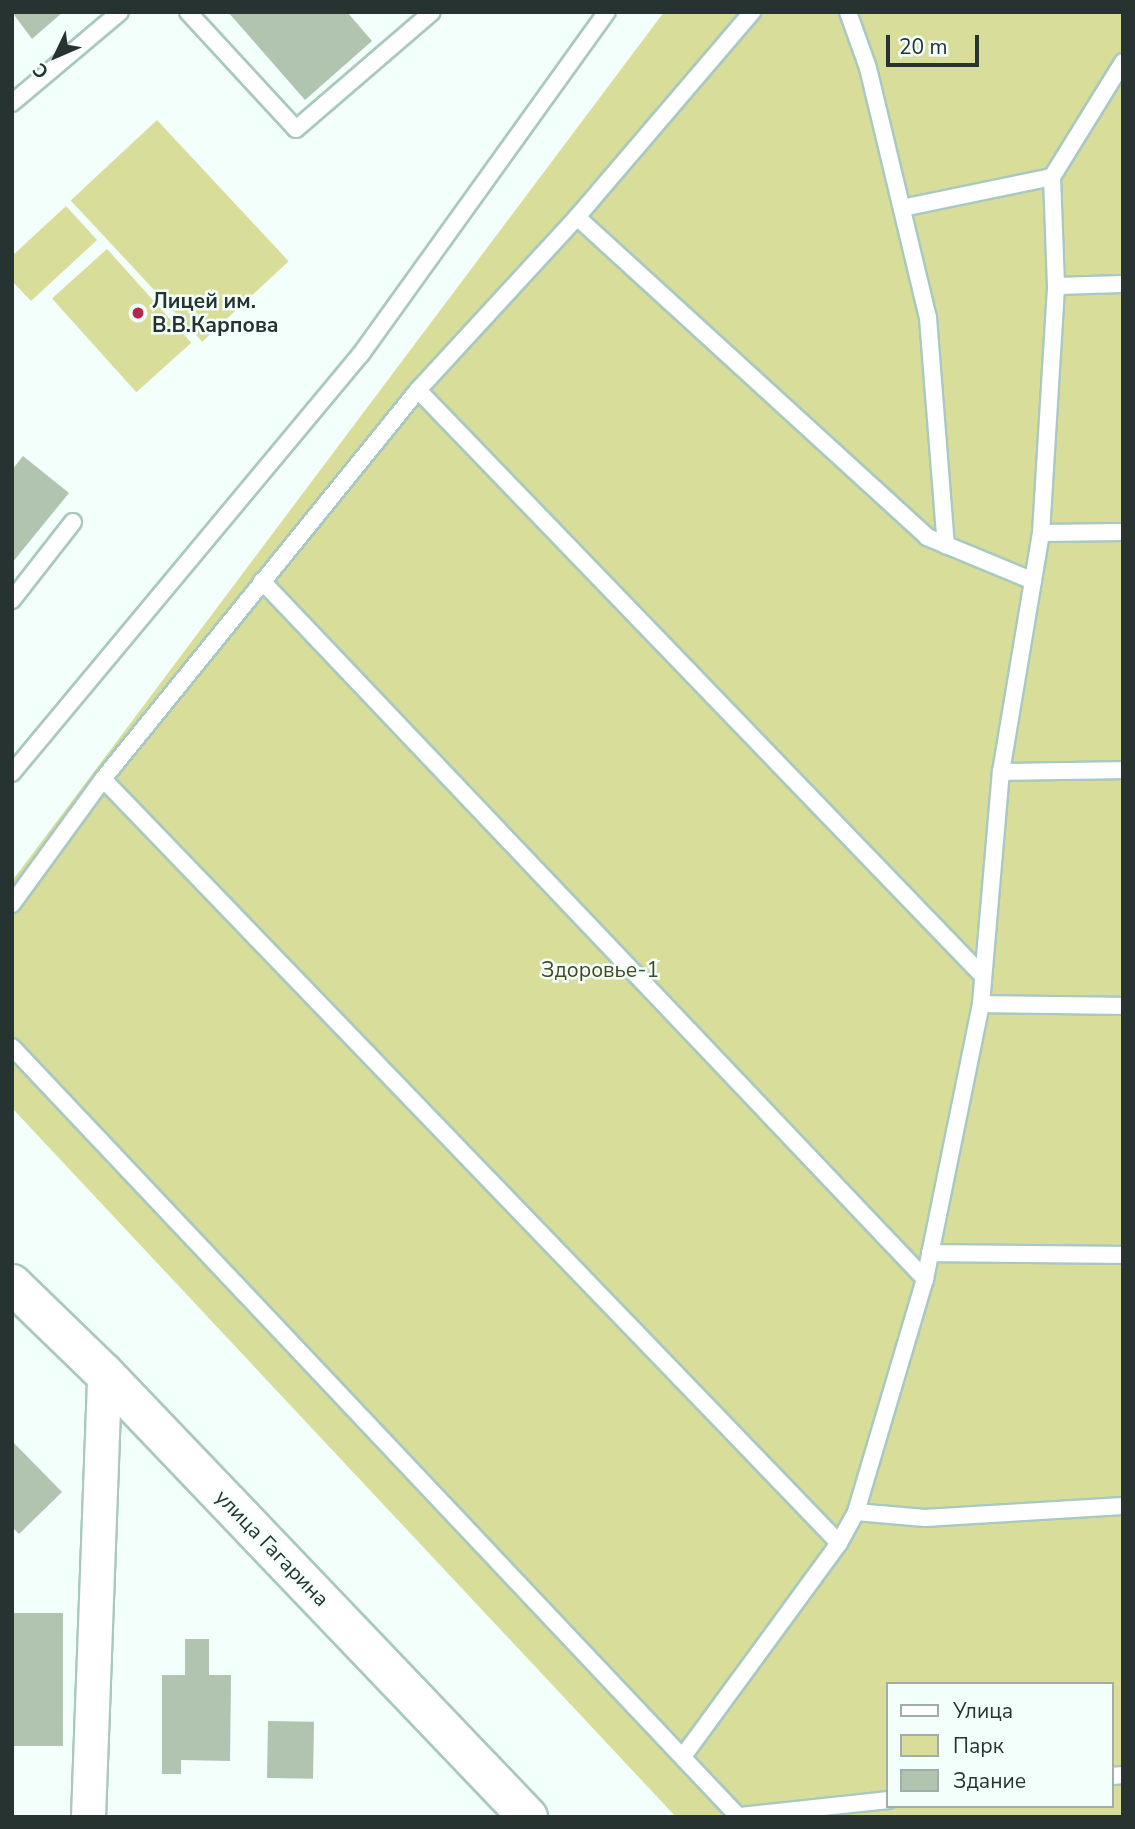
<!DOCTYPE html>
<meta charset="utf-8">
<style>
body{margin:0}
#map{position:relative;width:1135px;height:1829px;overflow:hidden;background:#f2fffb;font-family:"Nunito Sans",sans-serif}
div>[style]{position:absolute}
.green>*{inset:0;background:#d9dd9a;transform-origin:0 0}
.building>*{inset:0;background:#b0c4b0;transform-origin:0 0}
.roads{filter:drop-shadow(2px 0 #a9c9c0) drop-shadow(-2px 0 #a9c9c0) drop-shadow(0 2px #a9c9c0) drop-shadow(0 -2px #a9c9c0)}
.lane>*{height:16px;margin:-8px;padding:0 8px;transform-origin:8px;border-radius:8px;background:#fff}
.street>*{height:33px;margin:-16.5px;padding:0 16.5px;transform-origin:16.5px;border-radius:16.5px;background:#fff}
.secondary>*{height:38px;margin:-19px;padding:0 19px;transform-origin:19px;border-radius:19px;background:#fff}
.dots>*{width:19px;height:19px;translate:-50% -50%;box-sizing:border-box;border:4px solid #f2fffb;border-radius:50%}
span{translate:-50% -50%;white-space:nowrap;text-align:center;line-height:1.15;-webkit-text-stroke:5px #f2fffb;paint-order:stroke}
.poi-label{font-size:21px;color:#263330;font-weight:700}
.left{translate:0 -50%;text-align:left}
.park-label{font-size:21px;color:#47481e}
.street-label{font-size:21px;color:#263330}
.frame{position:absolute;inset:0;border:14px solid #263330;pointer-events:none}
.legend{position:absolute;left:886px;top:1682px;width:228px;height:126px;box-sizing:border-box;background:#f2fffb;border:2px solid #a0adaa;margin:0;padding:9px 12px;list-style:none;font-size:21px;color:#263330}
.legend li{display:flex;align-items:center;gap:14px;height:35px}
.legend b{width:35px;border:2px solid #a0adaa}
.north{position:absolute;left:21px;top:21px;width:70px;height:70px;-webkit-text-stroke:5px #f2fffb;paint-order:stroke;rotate:226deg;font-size:19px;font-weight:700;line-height:28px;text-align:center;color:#263330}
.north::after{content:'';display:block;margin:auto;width:24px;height:32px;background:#263330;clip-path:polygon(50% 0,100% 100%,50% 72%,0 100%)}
.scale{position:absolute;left:886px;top:35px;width:93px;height:32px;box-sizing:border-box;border:4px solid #263330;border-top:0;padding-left:9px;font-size:21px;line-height:24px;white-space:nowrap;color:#263330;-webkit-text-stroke:5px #f2fffb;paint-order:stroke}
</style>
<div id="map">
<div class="green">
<i style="clip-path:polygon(evenodd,664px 12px,1123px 12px,1123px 1817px,676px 1817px,12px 1108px,12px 881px,664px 12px,888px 1684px,1112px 1684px,1112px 1806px,888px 1806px,888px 1684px)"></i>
<i style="left:157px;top:120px;width:193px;height:118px;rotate:47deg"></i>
<i style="clip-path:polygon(66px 206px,97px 240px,31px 301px,12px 281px,12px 256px)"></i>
<i style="left:107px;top:249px;width:126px;height:74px;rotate:48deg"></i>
</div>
<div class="building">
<i style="clip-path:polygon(12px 12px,63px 12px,32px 39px)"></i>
<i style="clip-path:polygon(228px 12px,347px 12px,372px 41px,305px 100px)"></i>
<i style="clip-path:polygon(23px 456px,69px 493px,12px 563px,12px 470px)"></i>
<i style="clip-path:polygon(12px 1441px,62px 1492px,19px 1534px,12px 1527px)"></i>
<i style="left:12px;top:1613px;width:51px;height:133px"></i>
<i style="clip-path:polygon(185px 1639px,209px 1639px,209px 1675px,231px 1675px,230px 1761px,181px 1760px,181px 1774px,162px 1774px,162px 1675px,185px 1675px)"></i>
<i style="left:268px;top:1721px;width:46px;height:57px;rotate:1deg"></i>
</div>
<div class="roads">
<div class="lane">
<i style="left:188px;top:12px;width:159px;rotate:47.3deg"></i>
<i style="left:296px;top:129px;width:179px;rotate:-40.7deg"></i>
<i style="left:848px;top:12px;width:59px;rotate:70.3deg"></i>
<i style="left:868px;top:68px;width:257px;rotate:76.5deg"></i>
<i style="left:928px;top:318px;width:228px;rotate:85.5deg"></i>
<i style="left:12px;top:103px;width:141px;rotate:-40.1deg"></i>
<i style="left:902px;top:208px;width:153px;rotate:-11.7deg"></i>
<i style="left:577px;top:217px;width:474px;rotate:42.4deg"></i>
<i style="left:927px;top:537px;width:115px;rotate:22.5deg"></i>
<i style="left:1056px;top:286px;width:67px;rotate:-1.7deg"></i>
<i style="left:418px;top:390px;width:814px;rotate:46.05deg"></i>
<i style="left:1041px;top:533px;width:82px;rotate:-0.7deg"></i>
<i style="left:262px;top:581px;width:963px;rotate:46.47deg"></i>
<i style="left:12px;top:600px;width:99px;rotate:-52deg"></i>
<i style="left:1001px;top:772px;width:122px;rotate:-0.9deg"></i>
<i style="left:12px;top:773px;width:545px;rotate:-50.21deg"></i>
<i style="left:361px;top:354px;width:421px;rotate:-54.3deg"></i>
<i style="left:103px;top:779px;width:1061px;rotate:46.07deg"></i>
<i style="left:12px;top:904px;width:155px;rotate:-53.9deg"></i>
<i style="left:103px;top:779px;width:501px;rotate:-51deg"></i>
<i style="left:418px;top:390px;width:235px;rotate:-47.4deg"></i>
<i style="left:577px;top:217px;width:270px;rotate:-49.5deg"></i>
<i style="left:981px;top:1004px;width:142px;rotate:0.8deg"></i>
<i style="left:12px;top:1047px;width:1059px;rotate:46.65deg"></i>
<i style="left:930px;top:1253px;width:193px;rotate:0.6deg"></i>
<i style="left:856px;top:1512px;width:69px;rotate:5deg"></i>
<i style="left:925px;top:1518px;width:198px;rotate:-3.5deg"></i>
<i style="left:684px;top:1755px;width:263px;rotate:-53.8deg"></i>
<i style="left:839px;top:1543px;width:35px;rotate:-61deg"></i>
<i style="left:856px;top:1512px;width:243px;rotate:-73.5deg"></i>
<i style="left:925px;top:1279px;width:281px;rotate:-78.5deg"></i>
<i style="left:981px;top:1004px;width:233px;rotate:-85.1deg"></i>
<i style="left:1001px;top:772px;width:242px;rotate:-80.5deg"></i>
<i style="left:1041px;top:533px;width:247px;rotate:-86.5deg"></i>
<i style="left:1056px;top:286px;width:109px;rotate:-92.1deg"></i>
<i style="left:1052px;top:177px;width:135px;rotate:-58.3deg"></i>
<i style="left:1112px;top:1776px;width:11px;rotate:-5deg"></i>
<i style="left:739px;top:1816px;width:150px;rotate:-6.1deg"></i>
</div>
<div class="street">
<i style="left:88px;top:1817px;width:444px;rotate:-87.9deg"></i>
</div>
<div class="secondary">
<i style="left:12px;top:1284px;width:128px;rotate:44.1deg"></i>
<i style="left:104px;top:1373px;width:614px;rotate:46.32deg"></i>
</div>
</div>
<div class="dots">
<i style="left:138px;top:313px;background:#b6254e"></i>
</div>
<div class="poi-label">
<span class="left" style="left:152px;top:313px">Лицей им.<br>В.В.Карпова</span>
</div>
<div class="park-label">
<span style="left:600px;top:970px">Здоровье-1</span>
</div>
<div class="street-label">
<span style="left:272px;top:1548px;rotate:46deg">улица Гагарина</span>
</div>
<div class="frame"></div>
<ul class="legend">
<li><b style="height:9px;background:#fff"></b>Улица</li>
<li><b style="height:19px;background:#d9dd9a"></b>Парк</li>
<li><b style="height:19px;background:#b0c4b0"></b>Здание</li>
</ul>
<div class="north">С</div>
<div class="scale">20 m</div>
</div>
